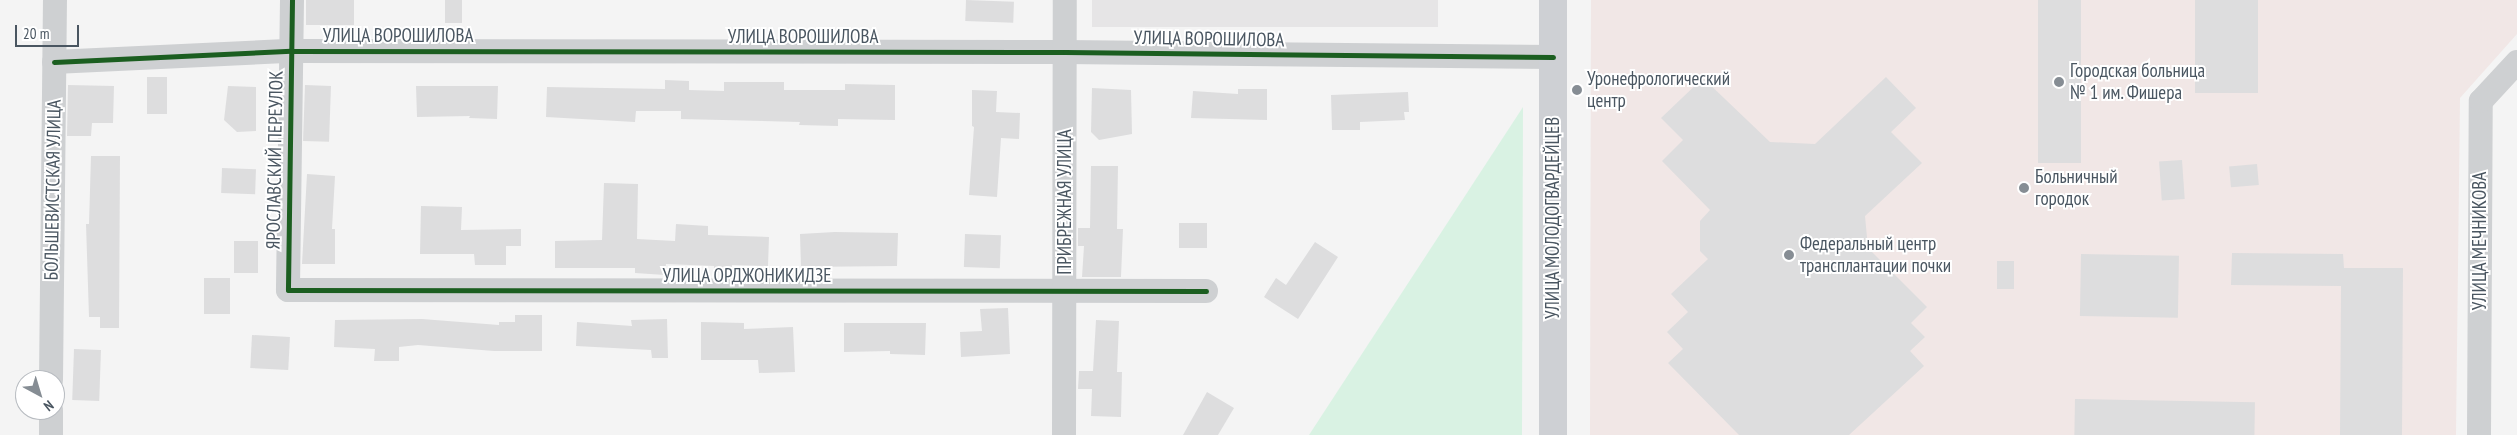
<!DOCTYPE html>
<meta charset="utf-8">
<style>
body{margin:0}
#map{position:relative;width:2517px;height:435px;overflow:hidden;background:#f4f4f4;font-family:"PT Sans Narrow",sans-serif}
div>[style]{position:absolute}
.education>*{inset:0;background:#e6e5e6;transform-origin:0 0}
.medical>*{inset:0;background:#f1e7e6}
.green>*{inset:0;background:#d9f2e3}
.building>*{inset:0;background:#ddddde;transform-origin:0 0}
.street>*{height:24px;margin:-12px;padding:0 12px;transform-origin:12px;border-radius:12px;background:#ced0d2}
.secondary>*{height:28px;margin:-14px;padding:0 14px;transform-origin:14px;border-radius:14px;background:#ced0d4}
.cycleway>*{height:5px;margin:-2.5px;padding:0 2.5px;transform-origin:2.5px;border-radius:2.5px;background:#1b5e20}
.dots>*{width:14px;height:14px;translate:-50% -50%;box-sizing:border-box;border:2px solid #fff;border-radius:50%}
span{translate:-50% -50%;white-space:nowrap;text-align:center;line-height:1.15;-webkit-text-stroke:4px #fff;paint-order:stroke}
.street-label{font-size:19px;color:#4a5661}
.poi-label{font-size:19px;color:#4a5661}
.left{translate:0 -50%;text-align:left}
.north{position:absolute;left:15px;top:370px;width:50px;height:50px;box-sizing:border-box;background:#fff;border:1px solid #b7bbc0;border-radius:50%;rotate:141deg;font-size:14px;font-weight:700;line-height:20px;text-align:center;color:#4a5661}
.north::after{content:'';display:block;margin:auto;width:18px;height:22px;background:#868d94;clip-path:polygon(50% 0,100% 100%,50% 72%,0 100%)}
.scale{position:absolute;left:15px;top:25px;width:64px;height:22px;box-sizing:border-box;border:2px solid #4a5661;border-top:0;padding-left:6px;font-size:15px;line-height:18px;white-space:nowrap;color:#4a5661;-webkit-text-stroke:4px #fff;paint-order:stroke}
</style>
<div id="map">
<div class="education">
<i style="left:1092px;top:0;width:346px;height:27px"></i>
</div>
<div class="medical">
<i style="clip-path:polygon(1591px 0,2517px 0,2517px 34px,2460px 98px,2456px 435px,1590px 435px)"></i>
</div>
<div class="green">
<i style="clip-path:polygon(1523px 107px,1522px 435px,1309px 435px)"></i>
</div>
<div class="building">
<i style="left:306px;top:0;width:48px;height:25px"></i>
<i style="left:445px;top:0;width:17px;height:23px"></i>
<i style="left:966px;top:0;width:48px;height:21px;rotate:2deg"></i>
<i style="left:2038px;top:0;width:43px;height:163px"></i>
<i style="left:2195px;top:0;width:63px;height:93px"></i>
<i style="left:147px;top:77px;width:20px;height:37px"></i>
<i style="clip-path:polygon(1886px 77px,1916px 108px,1891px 132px,1922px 163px,1865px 216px,1868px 248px,1927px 307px,1911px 323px,1925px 337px,1910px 351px,1924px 366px,1849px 435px,1739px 435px,1668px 363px,1683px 349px,1667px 332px,1688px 312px,1671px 294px,1708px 259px,1700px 251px,1700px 221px,1710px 210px,1662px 161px,1683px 140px,1661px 118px,1703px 78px,1770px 142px,1815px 144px)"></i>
<i style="clip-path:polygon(665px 80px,689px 81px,689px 90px,724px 91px,724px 82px,784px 82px,784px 90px,845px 90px,845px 84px,895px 85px,895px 120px,838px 119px,838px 126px,799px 125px,800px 122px,681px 119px,681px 111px,636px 111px,635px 122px,546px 117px,547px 87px,665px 89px)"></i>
<i style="clip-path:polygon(68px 85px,114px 86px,113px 123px,92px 123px,91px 136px,67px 136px)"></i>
<i style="left:305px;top:85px;width:26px;height:56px;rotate:2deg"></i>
<i style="clip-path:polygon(228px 86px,256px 87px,256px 131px,237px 132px,224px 120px)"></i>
<i style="clip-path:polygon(416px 86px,498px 86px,497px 119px,469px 118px,470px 116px,417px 117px)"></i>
<i style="clip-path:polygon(1092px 88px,1131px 90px,1132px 134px,1099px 140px,1091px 132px)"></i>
<i style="clip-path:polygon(1238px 89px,1267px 89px,1267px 120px,1191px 118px,1193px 91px,1238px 94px)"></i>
<i style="clip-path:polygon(972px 90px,997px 91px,996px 112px,1020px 113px,1019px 139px,1001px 138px,997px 197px,969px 195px,974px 127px,972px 126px)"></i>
<i style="clip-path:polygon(1408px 92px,1409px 112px,1404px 112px,1405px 120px,1360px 122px,1360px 130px,1332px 130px,1331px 95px)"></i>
<i style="clip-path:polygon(91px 156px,120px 156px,119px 328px,100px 328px,100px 317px,89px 317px,86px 224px,89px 224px)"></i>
<i style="left:2182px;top:160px;width:39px;height:23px;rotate:86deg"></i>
<i style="left:2257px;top:164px;width:21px;height:28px;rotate:85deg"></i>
<i style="clip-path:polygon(1091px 166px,1118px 166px,1117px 229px,1123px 229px,1121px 277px,1082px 277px,1084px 246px,1078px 246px,1078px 228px,1090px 228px)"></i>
<i style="left:222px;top:168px;width:34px;height:25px;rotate:2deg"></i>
<i style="clip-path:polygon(307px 174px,335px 176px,332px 229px,335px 229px,335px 264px,302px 264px)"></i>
<i style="clip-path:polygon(604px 183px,638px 184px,637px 239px,675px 241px,676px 224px,708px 226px,708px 235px,769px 237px,768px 266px,732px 265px,731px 273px,714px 272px,714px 266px,666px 264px,665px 275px,635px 273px,635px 268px,555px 268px,555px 241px,602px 240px)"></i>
<i style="clip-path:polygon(421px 206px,462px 207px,461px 230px,521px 229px,521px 246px,506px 246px,506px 265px,475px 265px,474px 254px,420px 254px)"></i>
<i style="left:1179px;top:223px;width:28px;height:25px"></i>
<i style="clip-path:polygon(835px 232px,898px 233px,897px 266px,801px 267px,800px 234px)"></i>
<i style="left:965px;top:234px;width:36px;height:33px;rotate:2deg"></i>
<i style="left:234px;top:241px;width:24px;height:32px"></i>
<i style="clip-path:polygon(1315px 242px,1338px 257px,1298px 319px,1264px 297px,1276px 278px,1286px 285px)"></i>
<i style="clip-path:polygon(2232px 253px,2343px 254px,2344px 268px,2403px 268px,2402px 435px,2340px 435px,2341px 286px,2231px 285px)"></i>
<i style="left:2081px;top:254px;width:98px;height:62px;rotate:1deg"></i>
<i style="left:1997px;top:261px;width:17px;height:28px"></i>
<i style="left:204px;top:278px;width:26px;height:36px"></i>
<i style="clip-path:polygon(1008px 308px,1010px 354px,961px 357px,960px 332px,982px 331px,980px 309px)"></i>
<i style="clip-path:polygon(515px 315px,542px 315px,542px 351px,494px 351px,418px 345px,399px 347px,399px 361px,374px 361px,375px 349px,334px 347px,335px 320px,422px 319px,499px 325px,499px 322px,515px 322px)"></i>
<i style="clip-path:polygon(667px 319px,668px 358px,652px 358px,651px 350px,576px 346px,577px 322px,632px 326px,631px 320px)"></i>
<i style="clip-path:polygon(1096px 320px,1119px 321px,1117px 372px,1122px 372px,1121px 417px,1091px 416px,1092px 389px,1078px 389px,1079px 371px,1093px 371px)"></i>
<i style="clip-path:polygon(701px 322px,744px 323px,744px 329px,793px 327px,795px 372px,759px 373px,758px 360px,701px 360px)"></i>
<i style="clip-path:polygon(844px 323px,926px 323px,925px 355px,890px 354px,890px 351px,844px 352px)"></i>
<i style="left:252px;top:335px;width:38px;height:33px;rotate:3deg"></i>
<i style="left:74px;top:349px;width:27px;height:51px;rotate:2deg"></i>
<i style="clip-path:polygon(1207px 392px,1234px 408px,1218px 435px,1183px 435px)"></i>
<i style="left:2075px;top:399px;width:180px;height:36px;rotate:1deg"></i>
</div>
<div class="street">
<i style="left:292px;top:0;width:290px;rotate:90.8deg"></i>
<i style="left:288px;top:290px;width:918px;rotate:0.06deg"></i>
<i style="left:54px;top:62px;width:237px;rotate:-2.7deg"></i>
<i style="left:291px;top:51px;width:774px;rotate:0.07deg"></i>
<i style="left:1065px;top:52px;width:488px;rotate:0.6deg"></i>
<i style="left:51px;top:380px;width:380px;rotate:-89.4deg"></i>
<i style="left:51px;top:435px;width:25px;rotate:-90deg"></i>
<i style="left:1064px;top:435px;width:435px;rotate:-89.9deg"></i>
<i style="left:2479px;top:435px;width:334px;rotate:-89.7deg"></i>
<i style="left:2481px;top:101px;width:53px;rotate:-47.3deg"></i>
</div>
<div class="secondary">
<i style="left:1553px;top:0;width:435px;rotate:90deg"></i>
</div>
<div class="cycleway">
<i style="left:292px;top:0;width:290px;rotate:90.8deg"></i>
<i style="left:288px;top:290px;width:918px;rotate:0.06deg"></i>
<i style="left:54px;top:62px;width:237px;rotate:-2.7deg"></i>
<i style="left:291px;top:51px;width:774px;rotate:0.07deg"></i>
<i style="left:1065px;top:52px;width:488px;rotate:0.6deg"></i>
</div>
<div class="dots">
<i style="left:2059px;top:82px;background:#868d94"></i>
<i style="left:1577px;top:90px;background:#868d94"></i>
<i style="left:2024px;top:188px;background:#868d94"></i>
<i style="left:1789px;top:255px;background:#868d94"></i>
</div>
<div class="street-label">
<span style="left:398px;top:36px">УЛИЦА ВОРОШИЛОВА</span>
<span style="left:803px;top:37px">УЛИЦА ВОРОШИЛОВА</span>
<span style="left:1209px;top:39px;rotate:1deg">УЛИЦА ВОРОШИЛОВА</span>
<span style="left:275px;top:160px;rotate:-89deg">ЯРОСЛАВСКИЙ ПЕРЕУЛОК</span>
<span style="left:53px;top:190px;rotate:-89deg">БОЛЬШЕВИСТСКАЯ УЛИЦА</span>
<span style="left:1065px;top:202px;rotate:-90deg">ПРИБРЕЖНАЯ УЛИЦА</span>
<span style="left:1553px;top:218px;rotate:-90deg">УЛИЦА МОЛОДОГВАРДЕЙЦЕВ</span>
<span style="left:2480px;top:241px;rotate:-90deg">УЛИЦА МЕЧНИКОВА</span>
<span style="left:747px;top:276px">УЛИЦА ОРДЖОНИКИДЗЕ</span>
</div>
<div class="poi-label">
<span class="left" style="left:2070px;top:82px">Городская больница<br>№ 1 им. Фишера</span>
<span class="left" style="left:1587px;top:90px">Уронефрологический<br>центр</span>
<span class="left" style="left:2035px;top:188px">Больничный<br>городок</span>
<span class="left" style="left:1800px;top:255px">Федеральный центр<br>трансплантации почки</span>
</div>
<div class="north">N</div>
<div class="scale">20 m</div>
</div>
